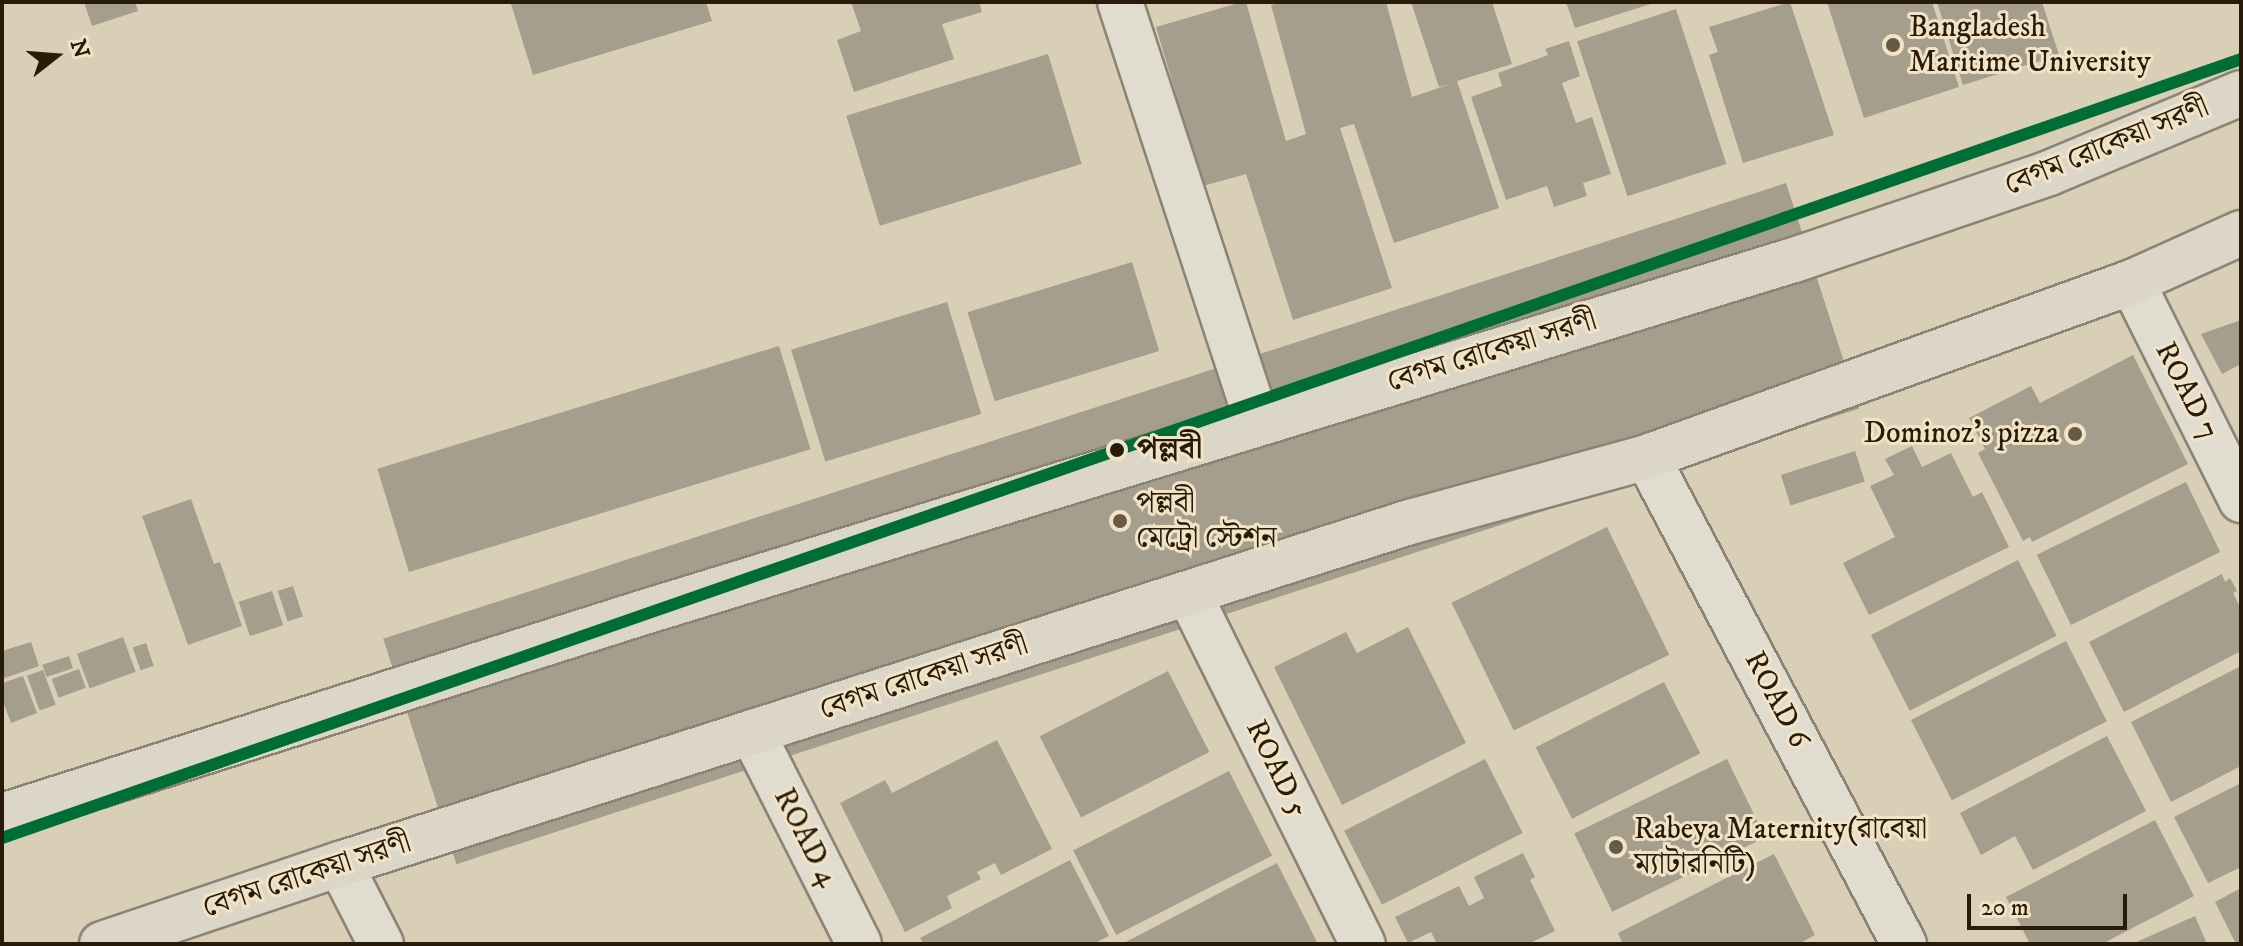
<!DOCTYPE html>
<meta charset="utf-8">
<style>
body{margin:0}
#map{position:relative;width:2243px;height:946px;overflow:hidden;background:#d9ceb6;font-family:"IM FELL DW Pica","Noto Serif Bengali",serif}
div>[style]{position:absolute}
.building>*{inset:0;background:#a69e8d;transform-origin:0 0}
.roads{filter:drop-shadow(2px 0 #8b8374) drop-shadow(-2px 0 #8b8374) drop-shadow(0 2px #8b8374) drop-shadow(0 -2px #8b8374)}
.street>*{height:44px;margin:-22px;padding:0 22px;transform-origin:22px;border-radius:22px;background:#e1dcd0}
.primary>*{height:44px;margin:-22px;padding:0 22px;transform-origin:22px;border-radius:22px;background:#dcd6c8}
.metro-1>*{height:12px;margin:-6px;padding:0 6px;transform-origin:6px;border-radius:6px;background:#006e34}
.dots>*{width:22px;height:22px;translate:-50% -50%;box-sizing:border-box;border:4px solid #f0e3c6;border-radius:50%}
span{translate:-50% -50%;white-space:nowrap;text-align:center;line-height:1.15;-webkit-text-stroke:6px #f0e3c6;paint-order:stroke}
.poi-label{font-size:30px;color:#2a1a09}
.left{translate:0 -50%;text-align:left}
.right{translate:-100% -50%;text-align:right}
.street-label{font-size:30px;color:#2a1a09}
.stop-label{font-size:30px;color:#2a1a09;font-weight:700}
.frame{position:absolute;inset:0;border:4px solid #2a1a09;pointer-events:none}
.north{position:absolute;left:16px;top:16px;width:80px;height:80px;-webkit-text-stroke:6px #f0e3c6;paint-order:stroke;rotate:73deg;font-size:22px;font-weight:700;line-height:32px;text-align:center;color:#2a1a09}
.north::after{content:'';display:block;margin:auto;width:28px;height:36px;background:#2a1a09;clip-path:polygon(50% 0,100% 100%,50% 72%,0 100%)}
.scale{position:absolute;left:1967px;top:894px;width:160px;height:36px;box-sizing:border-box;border:4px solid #2a1a09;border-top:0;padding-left:10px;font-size:24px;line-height:28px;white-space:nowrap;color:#2a1a09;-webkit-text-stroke:6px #f0e3c6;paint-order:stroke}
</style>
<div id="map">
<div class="building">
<i style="clip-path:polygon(84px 2px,135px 2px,138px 11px,92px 26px)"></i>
<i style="clip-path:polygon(518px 2px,706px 2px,712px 21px,533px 75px,511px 4px)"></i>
<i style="clip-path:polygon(851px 2px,979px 2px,982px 12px,942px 24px,954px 59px,854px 92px,837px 40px,861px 31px)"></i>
<i style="clip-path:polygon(1242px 2px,1246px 2px,1286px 141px,1306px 134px,1271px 5px,1283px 2px,1386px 2px,1412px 97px,1451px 84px,1439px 87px,1411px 2px,1492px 2px,1512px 64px,1457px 81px,1499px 208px,1394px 243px,1354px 124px,1340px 128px,1392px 288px,1293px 320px,1246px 174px,1203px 186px,1156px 27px)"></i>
<i style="clip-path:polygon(1566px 2px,1654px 2px,1654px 3px,1575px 28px)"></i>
<i style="clip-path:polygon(1790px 2px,1834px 135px,1743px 163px,1709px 55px,1718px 52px,1709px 27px)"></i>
<i style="clip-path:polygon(1827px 2px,1932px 2px,1959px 87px,1864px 118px)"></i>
<i style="clip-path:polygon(1937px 2px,2042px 2px,2059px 55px,1963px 85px)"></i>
<i style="left:1676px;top:9px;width:163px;height:104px;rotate:72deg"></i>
<i style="clip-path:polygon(1569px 41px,1580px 76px,1562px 83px,1576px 123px,1592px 117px,1611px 174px,1583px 183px,1587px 196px,1554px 207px,1547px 186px,1506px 200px,1471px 97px,1502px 86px,1498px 73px,1548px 55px,1545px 49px)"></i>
<i style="left:1048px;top:54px;width:115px;height:211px;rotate:73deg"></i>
<i style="left:1786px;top:183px;width:237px;height:1475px;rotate:72deg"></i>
<i style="left:1132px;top:262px;width:93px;height:172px;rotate:73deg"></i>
<i style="left:947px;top:302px;width:117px;height:163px;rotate:73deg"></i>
<i style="clip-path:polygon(2241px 320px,2241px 364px,2222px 374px,2201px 334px)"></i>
<i style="left:779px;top:346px;width:108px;height:420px;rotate:73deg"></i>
<i style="clip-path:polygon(2133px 355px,2188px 464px,2032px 542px,2030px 537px,2023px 541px,1978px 453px,1985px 449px,1969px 418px,2031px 386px,2040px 403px)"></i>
<i style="clip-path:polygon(1912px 446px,1922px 467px,1951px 453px,1973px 497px,1982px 492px,2009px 547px,1869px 615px,1843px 563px,1895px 537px,1870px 486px,1894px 475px,1885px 459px)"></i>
<i style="left:1855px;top:451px;width:32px;height:78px;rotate:72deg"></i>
<i style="left:2186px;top:482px;width:78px;height:166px;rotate:64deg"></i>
<i style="clip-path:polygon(191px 499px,214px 564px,220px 562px,242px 626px,188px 645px,142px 516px)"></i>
<i style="left:1607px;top:527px;width:142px;height:173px;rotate:64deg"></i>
<i style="left:2018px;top:560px;width:85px;height:165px;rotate:63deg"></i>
<i style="clip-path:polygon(2222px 574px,2225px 582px,2230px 578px,2237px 591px,2233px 593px,2241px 609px,2241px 651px,2124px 712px,2089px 642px)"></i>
<i style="left:293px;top:586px;width:32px;height:16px;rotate:72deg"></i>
<i style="left:272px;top:591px;width:36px;height:35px;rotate:72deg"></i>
<i style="clip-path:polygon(1408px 627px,1466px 743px,1342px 805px,1274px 667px,1346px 632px,1357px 653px)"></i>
<i style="left:123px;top:637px;width:37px;height:49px;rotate:70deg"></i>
<i style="left:2066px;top:641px;width:90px;height:174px;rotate:63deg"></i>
<i style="clip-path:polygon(31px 642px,39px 666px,2px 679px,2px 651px)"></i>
<i style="left:146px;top:643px;width:24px;height:14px;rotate:71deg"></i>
<i style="left:69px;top:656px;width:13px;height:28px;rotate:72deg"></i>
<i style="clip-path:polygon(2241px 666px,2241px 766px,2171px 802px,2131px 722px)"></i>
<i style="left:79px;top:669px;width:20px;height:29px;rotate:70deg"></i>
<i style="left:43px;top:670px;width:37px;height:17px;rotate:70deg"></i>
<i style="left:1168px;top:671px;width:91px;height:144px;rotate:63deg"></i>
<i style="clip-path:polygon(23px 676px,37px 713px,11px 723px,2px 699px,2px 683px)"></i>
<i style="left:1664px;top:682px;width:80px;height:144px;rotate:63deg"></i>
<i style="clip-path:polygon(2107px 736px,2146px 811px,2033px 870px,2015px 836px,1981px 855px,1960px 813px)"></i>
<i style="clip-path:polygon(997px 740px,1052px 849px,1001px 875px,995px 863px,977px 872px,981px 879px,947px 896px,952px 908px,905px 932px,840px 803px,885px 780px,892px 793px)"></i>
<i style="left:1485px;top:759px;width:83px;height:158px;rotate:63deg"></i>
<i style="left:1727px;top:759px;width:87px;height:170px;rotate:64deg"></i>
<i style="left:1229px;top:771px;width:95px;height:175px;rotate:63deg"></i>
<i style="clip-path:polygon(2241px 783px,2241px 867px,2208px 883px,2174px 817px)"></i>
<i style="clip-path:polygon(2155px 820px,2194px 896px,2102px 944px,2030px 944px,2006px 897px)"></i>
<i style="clip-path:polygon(1523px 853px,1535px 877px,1530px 880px,1555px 931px,1528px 944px,1437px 944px,1431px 932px,1408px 943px,1395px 917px,1459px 886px,1469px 906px,1484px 898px,1474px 877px)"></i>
<i style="clip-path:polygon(1774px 854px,1815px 935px,1798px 944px,1623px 944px,1618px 933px)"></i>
<i style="clip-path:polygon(1070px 860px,1109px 936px,1093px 944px,924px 944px,920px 938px)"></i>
<i style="clip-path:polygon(1277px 863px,1318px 944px,1122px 944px)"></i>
<i style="clip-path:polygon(2241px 888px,2241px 944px,2236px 944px,2215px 902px)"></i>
<i style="clip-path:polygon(2195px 916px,2207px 944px,2132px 944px)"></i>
</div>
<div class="roads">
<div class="street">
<i style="left:1120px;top:2px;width:443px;rotate:71.9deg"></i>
<i style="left:2132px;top:282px;width:244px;rotate:63.4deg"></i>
<i style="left:1647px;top:457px;width:551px;rotate:62.18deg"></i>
<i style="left:1189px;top:594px;width:391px;rotate:63.6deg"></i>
<i style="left:752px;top:732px;width:237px;rotate:63.2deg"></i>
<i style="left:340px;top:864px;width:90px;rotate:62.9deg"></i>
</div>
<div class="primary">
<i style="left:2px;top:816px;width:667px;rotate:-17.62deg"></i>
<i style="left:638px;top:614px;width:1209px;rotate:-17.03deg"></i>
<i style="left:1794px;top:260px;width:269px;rotate:-18.8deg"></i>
<i style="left:2049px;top:173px;width:208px;rotate:-22.6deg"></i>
<i style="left:102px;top:944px;width:251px;rotate:-18.6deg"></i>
<i style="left:340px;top:864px;width:1123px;rotate:-17.73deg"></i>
<i style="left:1410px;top:522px;width:246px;rotate:-15.3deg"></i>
<i style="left:1647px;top:457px;width:516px;rotate:-19.84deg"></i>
<i style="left:2132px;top:282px;width:120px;rotate:-24.2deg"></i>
</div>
</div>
<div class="metro-1">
<i style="left:2px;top:838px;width:2371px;rotate:-19.18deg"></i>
</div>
<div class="dots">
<i style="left:1893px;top:45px;background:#675946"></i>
<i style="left:2075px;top:434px;background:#675946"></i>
<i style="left:1117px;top:450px;background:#2a1a09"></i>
<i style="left:1120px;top:521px;background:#675946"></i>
<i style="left:1616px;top:847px;background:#675946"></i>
</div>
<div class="poi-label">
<span class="left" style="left:1909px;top:45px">Bangladesh<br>Maritime University</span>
<span class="right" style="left:2059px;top:434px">Dominoz's pizza</span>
<span class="left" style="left:1136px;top:521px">পল্লবী<br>মেট্রো স্টেশন</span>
<span class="left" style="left:1634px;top:847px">Rabeya Maternity(রাবেয়া<br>ম্যাটারনিটি)</span>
</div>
<div class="street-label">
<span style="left:2107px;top:147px;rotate:-22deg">বেগম রোকেয়া সরণী</span>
<span style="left:1492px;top:352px;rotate:-17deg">বেগম রোকেয়া সরণী</span>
<span style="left:2186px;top:391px;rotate:63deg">ROAD 7</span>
<span style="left:924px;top:678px;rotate:-18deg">বেগম রোকেয়া সরণী</span>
<span style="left:1776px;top:700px;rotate:62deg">ROAD 6</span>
<span style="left:1276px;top:769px;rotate:64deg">ROAD 5</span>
<span style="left:805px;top:838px;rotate:63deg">ROAD 4</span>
<span style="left:307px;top:876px;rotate:-18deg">বেগম রোকেয়া সরণী</span>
</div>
<div class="stop-label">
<span class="left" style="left:1137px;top:450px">পল্লবী</span>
</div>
<div class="frame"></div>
<div class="north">N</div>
<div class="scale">20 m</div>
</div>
